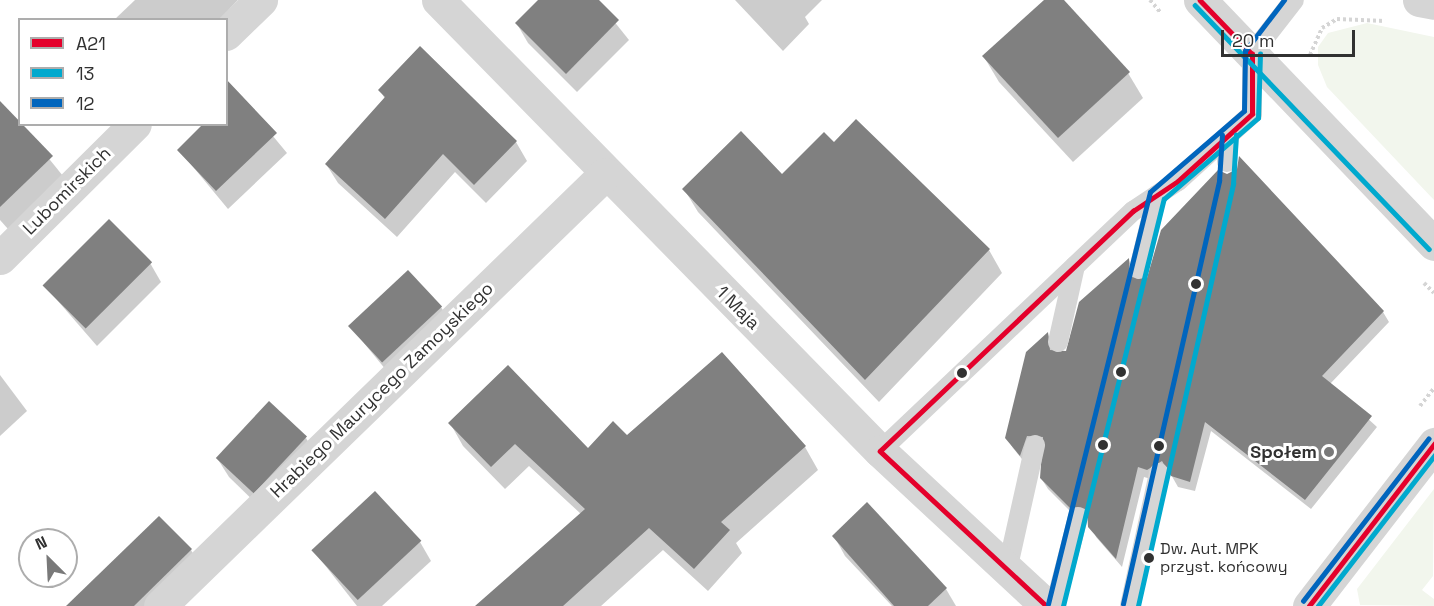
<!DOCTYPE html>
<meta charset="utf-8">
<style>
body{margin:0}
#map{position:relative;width:1434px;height:606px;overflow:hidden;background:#fff;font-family:"Space Grotesk",sans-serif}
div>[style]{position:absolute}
.green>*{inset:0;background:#f2f6ed}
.shadow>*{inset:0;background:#0003}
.building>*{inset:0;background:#808080;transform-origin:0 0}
.path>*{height:4px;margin-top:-2px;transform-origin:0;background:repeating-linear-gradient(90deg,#d5d5d5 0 3px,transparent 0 6px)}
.service>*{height:20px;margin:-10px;padding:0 10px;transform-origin:10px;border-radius:10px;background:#d5d5d5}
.minor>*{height:33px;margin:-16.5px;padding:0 16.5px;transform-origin:16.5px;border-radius:16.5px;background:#d5d5d5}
.tertiary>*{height:33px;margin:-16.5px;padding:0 16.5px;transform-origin:16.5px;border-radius:16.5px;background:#d5d5d5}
.bus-1>*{height:4.5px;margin:-2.25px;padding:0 2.25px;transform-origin:2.25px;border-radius:2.25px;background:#e4002b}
.bus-2>*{height:4.5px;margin:-2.25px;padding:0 2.25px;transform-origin:2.25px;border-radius:2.25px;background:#00a9ce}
.bus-3>*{height:4.5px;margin:-2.25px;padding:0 2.25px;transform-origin:2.25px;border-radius:2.25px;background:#0065bd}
.dots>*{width:16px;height:16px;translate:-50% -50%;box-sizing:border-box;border:3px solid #fff;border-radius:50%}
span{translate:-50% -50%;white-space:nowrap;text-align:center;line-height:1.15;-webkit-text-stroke:6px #fff;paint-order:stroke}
.bus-label{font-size:16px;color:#313131}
.left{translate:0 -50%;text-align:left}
.street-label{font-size:18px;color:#313131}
.poi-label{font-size:18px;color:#313131;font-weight:700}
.right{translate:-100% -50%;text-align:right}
.legend{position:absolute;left:18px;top:18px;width:210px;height:108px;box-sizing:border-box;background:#fff;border:2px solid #adadad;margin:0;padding:8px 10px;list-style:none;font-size:18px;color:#313131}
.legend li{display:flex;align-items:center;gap:12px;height:30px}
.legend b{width:30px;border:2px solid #adadad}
.north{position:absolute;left:18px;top:528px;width:60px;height:60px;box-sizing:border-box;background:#fff;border:2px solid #adadad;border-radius:50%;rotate:336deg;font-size:16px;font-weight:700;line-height:24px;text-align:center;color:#313131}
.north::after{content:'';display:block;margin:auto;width:21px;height:27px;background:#797979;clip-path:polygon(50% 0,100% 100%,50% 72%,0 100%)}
.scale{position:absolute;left:1221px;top:30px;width:134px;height:27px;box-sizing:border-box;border:3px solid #313131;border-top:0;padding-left:8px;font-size:18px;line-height:21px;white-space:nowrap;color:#313131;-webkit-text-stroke:4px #fff;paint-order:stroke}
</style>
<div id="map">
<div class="green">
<i style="clip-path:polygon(1367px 23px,1434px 37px,1434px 200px,1327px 87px,1318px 65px,1318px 47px,1328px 33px)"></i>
<i style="clip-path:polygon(1434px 489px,1433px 576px,1422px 590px,1434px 599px,1434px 606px,1360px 605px,1357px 589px)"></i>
</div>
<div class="shadow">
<i style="clip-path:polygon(135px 0,238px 0,219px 20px,114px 20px)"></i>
<i style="clip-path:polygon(540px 0,597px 0,629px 40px,577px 92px,528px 43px,517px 24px)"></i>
<i style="clip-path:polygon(735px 0,822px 0,805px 17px,809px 24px,783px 51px)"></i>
<i style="clip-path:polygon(1046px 0,1062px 0,1128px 73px,1143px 98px,1073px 162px,999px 82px,984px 57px)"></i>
<i style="clip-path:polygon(380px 90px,516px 142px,527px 161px,486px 203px,455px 172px,397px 237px,338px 183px,326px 164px,385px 99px)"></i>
<i style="clip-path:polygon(238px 94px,287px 153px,228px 209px,179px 150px,226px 124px)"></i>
<i style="clip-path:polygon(21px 124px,63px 176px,8px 229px,0 220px,0 131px)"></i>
<i style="clip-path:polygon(834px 144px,989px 250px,1002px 273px,879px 402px,698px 212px,684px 189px,782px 176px)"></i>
<i style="clip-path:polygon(1129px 260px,1135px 279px,1383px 312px,1389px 322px,1330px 384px,1377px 427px,1311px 509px,1211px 431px,1195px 491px,1178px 487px,1169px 471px,1154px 480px,1144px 477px,1122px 567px,1096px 537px,1089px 519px,1077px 518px,1048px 489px,1041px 478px,1044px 446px,1026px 464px,1013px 448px,1007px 438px,1048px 334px,1054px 352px,1068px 352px)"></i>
<i style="clip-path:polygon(150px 263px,161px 282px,97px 346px,44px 285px)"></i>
<i style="clip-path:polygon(441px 307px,452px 326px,395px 381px,350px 326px)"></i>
<i style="clip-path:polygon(722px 354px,805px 447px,818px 470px,736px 543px,742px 553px,708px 591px,663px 550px,601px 606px,478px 606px,581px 514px,529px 466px,505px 489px,463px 446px,450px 423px,588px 450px,627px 437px)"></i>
<i style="clip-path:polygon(0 375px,27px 411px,0 436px)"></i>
<i style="clip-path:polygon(306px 438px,317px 457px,263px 510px,229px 477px,217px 458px)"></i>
<i style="clip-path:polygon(867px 504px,946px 589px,956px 606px,892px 606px,845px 556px,834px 536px)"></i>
<i style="clip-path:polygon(420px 542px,431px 561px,382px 606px,357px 606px,313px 550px)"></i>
<i style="clip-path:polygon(191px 550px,202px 569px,164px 606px,75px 606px)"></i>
</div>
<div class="building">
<i style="clip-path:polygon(538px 0,599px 0,619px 20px,566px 74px,515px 23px)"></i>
<i style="clip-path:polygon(1044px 0,1064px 0,1130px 72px,1058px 138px,982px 56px)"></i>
<i style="clip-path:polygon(420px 46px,517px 141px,474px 185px,443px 154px,385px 219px,325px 164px,385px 97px,378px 90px)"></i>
<i style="clip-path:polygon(226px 79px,277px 133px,216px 191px,177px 150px,203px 124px,226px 124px)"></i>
<i style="clip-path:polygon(0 101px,53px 156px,0 207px)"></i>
<i style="clip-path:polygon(856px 119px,990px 249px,865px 380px,682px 189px,741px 131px,782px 174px,824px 132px,834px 142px)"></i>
<i style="clip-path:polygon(1239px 156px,1384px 311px,1322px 376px,1372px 416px,1305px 500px,1205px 422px,1190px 482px,1171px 476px,1162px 461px,1147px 470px,1138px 467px,1116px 559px,1088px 527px,1087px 509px,1070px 508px,1040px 478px,1043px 437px,1027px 436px,1020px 456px,1005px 438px,1026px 352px,1048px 332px,1050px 350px,1066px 351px,1079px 302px,1129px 258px,1130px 277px,1147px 278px,1161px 230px,1218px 170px,1227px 174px,1237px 169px)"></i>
<i style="left:109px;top:219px;width:61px;height:94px;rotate:45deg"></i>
<i style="left:408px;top:270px;width:50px;height:82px;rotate:47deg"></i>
<i style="clip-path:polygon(722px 352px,806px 446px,721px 522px,730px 530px,694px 569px,649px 528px,563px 606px,475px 606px,585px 509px,515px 444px,491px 467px,448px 423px,508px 365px,588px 448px,613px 421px,627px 435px)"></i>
<i style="left:269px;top:401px;width:52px;height:78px;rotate:43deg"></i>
<i style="left:375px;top:491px;width:68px;height:87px;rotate:47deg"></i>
<i style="clip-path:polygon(867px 502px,947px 588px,928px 606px,894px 606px,832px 536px)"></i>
<i style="clip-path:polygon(159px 516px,192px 549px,134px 606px,66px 606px)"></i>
</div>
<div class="path">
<i style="left:1150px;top:0;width:17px;rotate:50deg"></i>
<i style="left:1310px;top:55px;width:30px;rotate:-66deg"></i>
<i style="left:1322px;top:28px;width:17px;rotate:-31deg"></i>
<i style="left:1337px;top:19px;width:48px;rotate:2.4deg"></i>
<i style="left:1424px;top:283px;width:14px;rotate:45deg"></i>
<i style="left:1420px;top:406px;width:23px;rotate:-52deg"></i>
</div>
<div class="service">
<i style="left:1227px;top:162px;width:27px;rotate:-86deg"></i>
<i style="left:1139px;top:269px;width:76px;rotate:-76.3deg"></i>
<i style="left:1058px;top:342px;width:78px;rotate:-77.4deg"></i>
<i style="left:880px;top:451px;width:349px;rotate:-43.5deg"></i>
<i style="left:1133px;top:211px;width:54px;rotate:-33.7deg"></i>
<i style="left:1178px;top:181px;width:100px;rotate:-42.2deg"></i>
<i style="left:1252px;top:114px;width:60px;rotate:-90deg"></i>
<i style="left:1252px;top:54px;width:68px;rotate:-52.1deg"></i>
<i style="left:1008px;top:566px;width:124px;rotate:-77.4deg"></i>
<i style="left:1055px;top:606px;width:92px;rotate:-75.5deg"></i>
<i style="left:1130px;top:606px;width:136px;rotate:-77.7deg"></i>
</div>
<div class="minor">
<i style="left:438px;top:0;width:631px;rotate:45.58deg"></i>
<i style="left:880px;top:451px;width:228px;rotate:42.9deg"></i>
<i style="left:226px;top:34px;width:49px;rotate:-44.2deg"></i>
<i style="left:0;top:258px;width:190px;rotate:-44.8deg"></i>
<i style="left:160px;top:606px;width:620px;rotate:-44.15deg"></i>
</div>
<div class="tertiary">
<i style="left:1200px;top:0;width:338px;rotate:46.2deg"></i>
<i style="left:1419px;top:0;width:15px;rotate:11deg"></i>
<i style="left:1309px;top:606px;width:205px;rotate:-52.3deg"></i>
</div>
<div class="bus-1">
<i style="left:1200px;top:0;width:75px;rotate:46.1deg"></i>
<i style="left:880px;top:451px;width:349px;rotate:-43.5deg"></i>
<i style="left:1133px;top:211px;width:54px;rotate:-33.7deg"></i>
<i style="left:1178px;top:181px;width:100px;rotate:-42.2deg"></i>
<i style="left:1252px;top:114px;width:60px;rotate:-90deg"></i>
<i style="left:880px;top:451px;width:228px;rotate:42.9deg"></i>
<i style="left:1309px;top:606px;width:205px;rotate:-52.3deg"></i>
</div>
<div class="bus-2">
<i style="left:1195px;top:5px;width:338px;rotate:46.2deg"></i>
<i style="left:1063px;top:606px;width:419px;rotate:-76.1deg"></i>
<i style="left:1164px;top:199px;width:124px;rotate:-40.8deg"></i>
<i style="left:1258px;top:118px;width:64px;rotate:-88.2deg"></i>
<i style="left:1138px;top:606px;width:433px;rotate:-77.3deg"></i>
<i style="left:1233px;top:184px;width:49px;rotate:-86.5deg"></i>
<i style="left:1318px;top:606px;width:190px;rotate:-52.3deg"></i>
</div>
<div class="bus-3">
<i style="left:1303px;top:601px;width:205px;rotate:-52.3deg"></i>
<i style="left:1048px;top:604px;width:424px;rotate:-76.1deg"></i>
<i style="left:1150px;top:192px;width:124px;rotate:-40.8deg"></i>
<i style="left:1244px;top:111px;width:60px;rotate:-89deg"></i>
<i style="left:1245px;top:51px;width:64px;rotate:-52.6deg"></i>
<i style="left:1123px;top:604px;width:434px;rotate:-77.2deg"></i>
<i style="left:1219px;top:181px;width:46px;rotate:-86.3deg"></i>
</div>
<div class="dots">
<i style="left:1196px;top:284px;background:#313131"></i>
<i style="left:1121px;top:372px;background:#313131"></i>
<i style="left:962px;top:373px;background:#313131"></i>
<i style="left:1103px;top:445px;background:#313131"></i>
<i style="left:1159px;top:446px;background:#313131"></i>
<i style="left:1329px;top:452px;background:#797979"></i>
<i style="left:1149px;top:558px;background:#313131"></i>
</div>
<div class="bus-label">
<span class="left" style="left:1160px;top:558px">Dw. Aut. MPK<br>przyst. końcowy</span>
</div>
<div class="street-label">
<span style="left:67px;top:191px;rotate:-45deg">Lubomirskich</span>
<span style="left:738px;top:308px;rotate:45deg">1 Maja</span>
<span style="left:382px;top:390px;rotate:-44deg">Hrabiego Maurycego Zamoyskiego</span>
</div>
<div class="poi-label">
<span class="right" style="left:1317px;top:452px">Społem</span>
</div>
<ul class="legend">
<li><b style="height:8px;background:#e4002b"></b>A21</li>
<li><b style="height:8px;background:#00a9ce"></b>13</li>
<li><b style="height:8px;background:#0065bd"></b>12</li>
</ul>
<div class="north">N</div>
<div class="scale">20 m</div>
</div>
